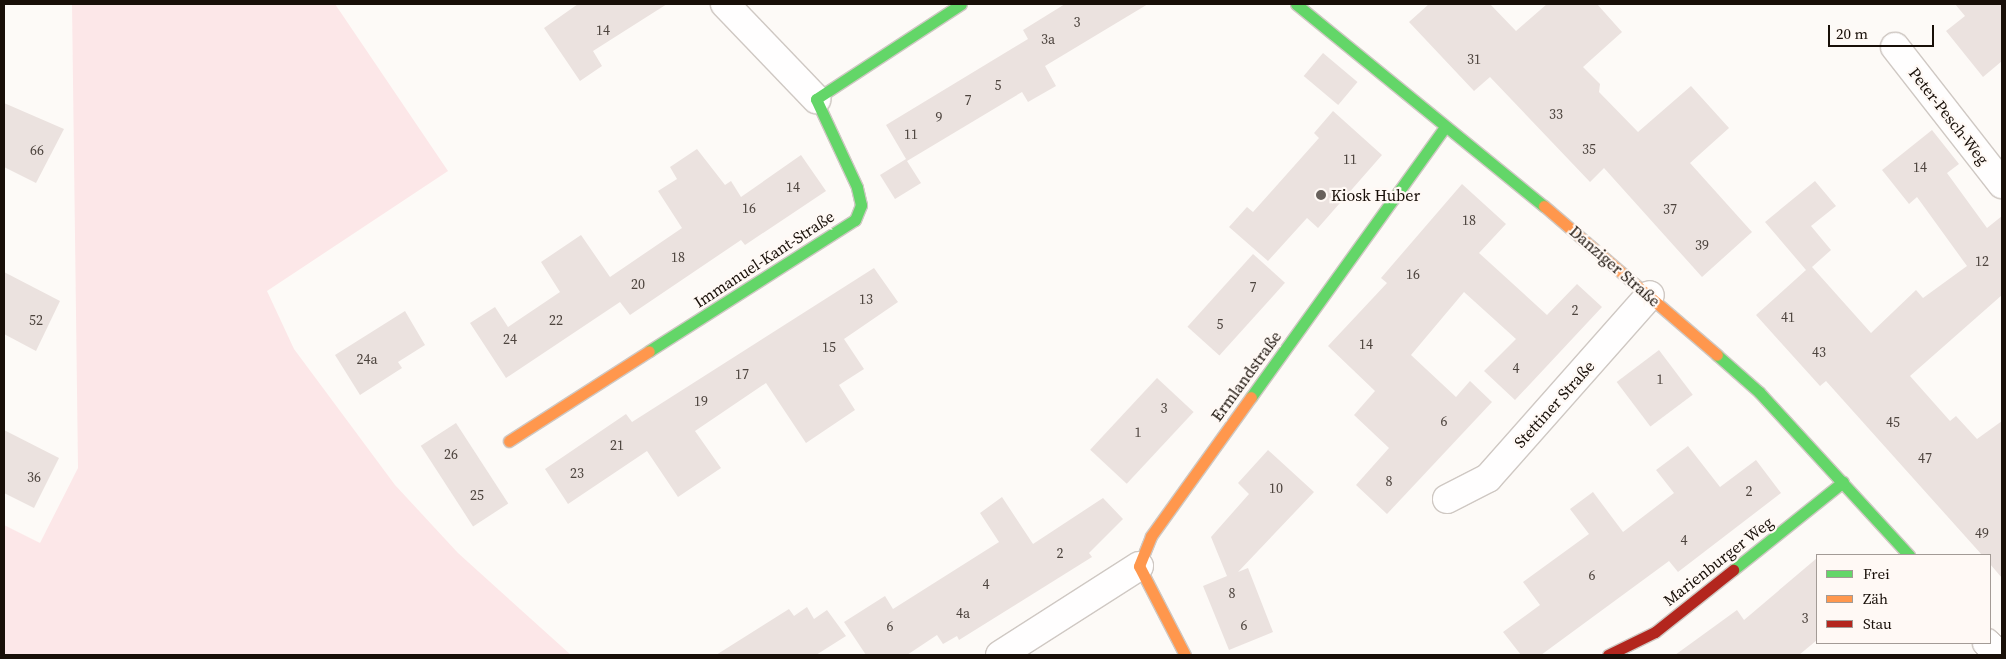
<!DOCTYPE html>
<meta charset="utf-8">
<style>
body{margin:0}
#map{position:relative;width:2006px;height:659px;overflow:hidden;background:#fdfaf7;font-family:"Source Serif 4",serif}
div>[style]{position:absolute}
.green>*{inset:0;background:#fce7e8}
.building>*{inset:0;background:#ebe2df;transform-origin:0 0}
.roads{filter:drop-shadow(1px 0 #cfc8c3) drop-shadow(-1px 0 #cfc8c3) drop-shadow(0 1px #cfc8c3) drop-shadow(0 -1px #cfc8c3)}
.street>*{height:28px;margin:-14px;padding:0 14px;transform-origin:14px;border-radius:14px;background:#fffefe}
.fast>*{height:11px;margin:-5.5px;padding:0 5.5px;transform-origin:5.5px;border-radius:5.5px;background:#63d668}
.slow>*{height:11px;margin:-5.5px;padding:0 5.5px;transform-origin:5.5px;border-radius:5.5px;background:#ff974d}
.jam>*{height:11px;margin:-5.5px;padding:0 5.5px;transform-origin:5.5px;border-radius:5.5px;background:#b3261e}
.dots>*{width:14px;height:14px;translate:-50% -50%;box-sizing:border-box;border:2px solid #fff9f5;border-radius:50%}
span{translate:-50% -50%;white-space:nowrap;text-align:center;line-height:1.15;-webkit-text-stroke:4.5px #fff9f5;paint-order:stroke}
.number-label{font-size:14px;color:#4d443e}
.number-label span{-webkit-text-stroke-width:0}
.street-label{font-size:16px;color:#180f08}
.poi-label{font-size:16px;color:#180f08}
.left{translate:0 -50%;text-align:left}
.frame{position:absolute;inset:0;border:5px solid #180f08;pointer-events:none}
.legend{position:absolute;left:1816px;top:554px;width:175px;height:90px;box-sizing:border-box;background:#fff9f5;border:1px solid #a39b96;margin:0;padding:6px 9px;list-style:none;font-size:15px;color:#180f08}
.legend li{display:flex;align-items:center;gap:10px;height:25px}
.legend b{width:25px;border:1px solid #a39b96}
.scale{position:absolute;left:1828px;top:25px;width:106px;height:22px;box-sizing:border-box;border:2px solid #180f08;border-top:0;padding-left:6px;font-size:15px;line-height:18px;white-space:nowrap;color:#180f08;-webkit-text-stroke:4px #fff9f5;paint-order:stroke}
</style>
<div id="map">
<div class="green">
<i style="clip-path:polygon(72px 4px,335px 4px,448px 171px,267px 291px,294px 349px,395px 485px,458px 553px,571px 655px,4px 655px,4px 525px,40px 543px,78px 468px)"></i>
</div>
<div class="building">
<i style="clip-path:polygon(578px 4px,667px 4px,593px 51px,602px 66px,580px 81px,544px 28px)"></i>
<i style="clip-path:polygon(1065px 4px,1148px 4px,1045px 66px,1056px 86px,1028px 102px,1022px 92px,907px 161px,921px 183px,895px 199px,880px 175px,906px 159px,886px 125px,1028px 39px,1023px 30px)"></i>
<i style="clip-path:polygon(1429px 4px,1490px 4px,1516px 31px,1547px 4px,1597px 4px,1622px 32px,1583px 67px,1600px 84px,1599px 92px,1638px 132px,1691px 86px,1729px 128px,1690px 163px,1752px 232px,1702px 277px,1604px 168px,1590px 182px,1490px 77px,1474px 91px,1409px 22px)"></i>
<i style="clip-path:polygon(1955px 4px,2002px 4px,2002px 61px,1983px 77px,1946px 31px,1965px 16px)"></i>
<i style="left:1323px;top:53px;width:45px;height:30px;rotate:40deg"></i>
<i style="clip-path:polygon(4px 103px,64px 129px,36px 183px,4px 167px)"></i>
<i style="clip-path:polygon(1333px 111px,1382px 155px,1318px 228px,1307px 218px,1268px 261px,1229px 227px,1247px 207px,1253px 212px,1319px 138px,1314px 133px)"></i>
<i style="clip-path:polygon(1932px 130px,1959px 164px,1947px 173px,1987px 228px,2002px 216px,2002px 295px,1910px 376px,1950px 421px,1956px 416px,1977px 439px,2002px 421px,2002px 578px,1990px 564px,1990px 555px,1982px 555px,1826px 381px,1820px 386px,1756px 315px,1806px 270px,1765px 222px,1815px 181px,1836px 206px,1811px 226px,1831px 250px,1812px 267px,1871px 333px,1916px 290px,1923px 298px,1967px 266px,1917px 197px,1909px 204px,1882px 170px)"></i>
<i style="clip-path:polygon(697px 149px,725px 185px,731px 181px,741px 197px,801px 155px,826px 191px,745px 245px,741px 240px,630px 315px,620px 302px,506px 378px,470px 323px,495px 307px,508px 327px,560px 292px,541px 262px,581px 235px,610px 277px,682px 228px,658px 191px,677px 179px,670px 167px)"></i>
<i style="clip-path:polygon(1462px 184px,1506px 224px,1479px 253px,1547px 315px,1577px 284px,1602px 307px,1515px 400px,1484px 371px,1516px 339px,1464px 292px,1411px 355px,1456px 397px,1470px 381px,1492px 402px,1387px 514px,1356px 485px,1389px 448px,1354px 415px,1375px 391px,1328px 346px,1387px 283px,1381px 278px)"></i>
<i style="left:1253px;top:254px;width:43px;height:98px;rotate:42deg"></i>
<i style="clip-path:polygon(874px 268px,898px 302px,844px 339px,864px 369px,839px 385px,855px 410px,806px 443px,766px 383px,695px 431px,721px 468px,678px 497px,647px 451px,568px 504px,545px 469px,626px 414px,632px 422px)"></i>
<i style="clip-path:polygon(4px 272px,60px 301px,36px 351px,4px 334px)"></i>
<i style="clip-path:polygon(405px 311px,425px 345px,398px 362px,402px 368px,360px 395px,335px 355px)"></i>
<i style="left:1659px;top:350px;width:56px;height:53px;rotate:53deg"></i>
<i style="left:1157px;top:378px;width:50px;height:98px;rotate:43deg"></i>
<i style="left:456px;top:423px;width:96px;height:42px;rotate:57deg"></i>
<i style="clip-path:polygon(4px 430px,59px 458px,34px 508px,4px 493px)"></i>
<i style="clip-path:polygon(1688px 446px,1720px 487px,1756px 460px,1781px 493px,1678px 572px,1669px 561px,1541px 655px,1521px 655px,1503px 632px,1540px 605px,1523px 582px,1589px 534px,1570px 509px,1593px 492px,1623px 532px,1674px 493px,1656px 470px)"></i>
<i style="clip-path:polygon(1268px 450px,1314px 492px,1238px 572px,1248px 568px,1273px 632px,1229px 650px,1203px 586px,1227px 576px,1211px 537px,1249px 494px,1238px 483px)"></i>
<i style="clip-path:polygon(1002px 497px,1033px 544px,1103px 498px,1123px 519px,1089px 553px,1092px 557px,959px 640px,957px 636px,943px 644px,937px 635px,907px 655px,866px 655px,844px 622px,885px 596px,893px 609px,999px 542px,980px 513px)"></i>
<i style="clip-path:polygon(1817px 558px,1817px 640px,1799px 655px,1675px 655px,1737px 610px,1744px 620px)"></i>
<i style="clip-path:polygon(807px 607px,814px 619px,827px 610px,846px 636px,816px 655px,716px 655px,789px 609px,794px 616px)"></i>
</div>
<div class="roads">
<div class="street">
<i style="left:725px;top:4px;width:132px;rotate:46.2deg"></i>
<i style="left:1895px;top:47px;width:174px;rotate:52deg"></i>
<i style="left:1447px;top:499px;width:46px;rotate:-27.1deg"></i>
<i style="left:1488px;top:478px;width:244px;rotate:-48.5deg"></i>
<i style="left:1987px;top:643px;width:16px;rotate:47deg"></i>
<i style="left:1000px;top:655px;width:165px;rotate:-32.6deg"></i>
</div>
<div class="fast">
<i style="left:1296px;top:4px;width:320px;rotate:39.2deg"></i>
<i style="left:649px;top:351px;width:244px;rotate:-32.5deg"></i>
<i style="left:855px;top:220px;width:16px;rotate:-68deg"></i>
<i style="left:861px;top:205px;width:18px;rotate:-103deg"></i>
<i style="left:857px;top:187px;width:97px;rotate:-115deg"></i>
<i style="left:816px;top:99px;width:173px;rotate:-33.2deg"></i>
<i style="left:1717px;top:355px;width:56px;rotate:41.4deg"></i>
<i style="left:1759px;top:392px;width:222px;rotate:47.4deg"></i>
<i style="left:1251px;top:397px;width:332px;rotate:-54.3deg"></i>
<i style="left:1733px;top:570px;width:141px;rotate:-38.7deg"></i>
</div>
<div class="slow">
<i style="left:1544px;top:206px;width:228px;rotate:40.7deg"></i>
<i style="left:509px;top:441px;width:166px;rotate:-32.7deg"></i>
<i style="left:1185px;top:655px;width:100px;rotate:-117.3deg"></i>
<i style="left:1139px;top:566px;width:32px;rotate:-68deg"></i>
<i style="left:1151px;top:536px;width:171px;rotate:-54.3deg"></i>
</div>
<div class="jam">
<i style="left:1608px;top:655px;width:52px;rotate:-26.1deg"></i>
<i style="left:1655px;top:632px;width:100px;rotate:-38.5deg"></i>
</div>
</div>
<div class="dots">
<i style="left:1321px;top:195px;background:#68615c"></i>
</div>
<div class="number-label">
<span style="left:1077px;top:22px">3</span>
<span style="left:603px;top:30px">14</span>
<span style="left:1048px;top:39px">3a</span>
<span style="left:1474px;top:59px">31</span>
<span style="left:998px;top:85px">5</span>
<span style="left:968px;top:100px">7</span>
<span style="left:1556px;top:114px">33</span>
<span style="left:939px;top:117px">9</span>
<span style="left:911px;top:134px">11</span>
<span style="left:1589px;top:149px">35</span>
<span style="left:37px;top:150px">66</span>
<span style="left:1350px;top:159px">11</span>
<span style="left:1920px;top:167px">14</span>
<span style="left:793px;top:187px">14</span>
<span style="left:749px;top:208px">16</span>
<span style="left:1670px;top:209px">37</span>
<span style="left:1469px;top:220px">18</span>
<span style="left:1702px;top:245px">39</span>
<span style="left:678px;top:257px">18</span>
<span style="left:1982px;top:261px">12</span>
<span style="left:1413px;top:274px">16</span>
<span style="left:638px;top:284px">20</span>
<span style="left:1253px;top:287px">7</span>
<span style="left:866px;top:299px">13</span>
<span style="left:1575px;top:310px">2</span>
<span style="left:1788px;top:317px">41</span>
<span style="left:36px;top:320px">52</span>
<span style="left:556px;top:320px">22</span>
<span style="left:1220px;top:324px">5</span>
<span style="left:510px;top:339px">24</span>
<span style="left:1366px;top:344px">14</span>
<span style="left:829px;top:347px">15</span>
<span style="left:1819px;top:352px">43</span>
<span style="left:367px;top:359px">24a</span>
<span style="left:1516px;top:368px">4</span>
<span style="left:742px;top:374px">17</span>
<span style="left:1660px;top:379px">1</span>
<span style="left:701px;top:401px">19</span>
<span style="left:1164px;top:408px">3</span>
<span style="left:1444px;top:421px">6</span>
<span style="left:1893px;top:422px">45</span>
<span style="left:1138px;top:432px">1</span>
<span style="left:617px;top:445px">21</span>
<span style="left:451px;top:454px">26</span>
<span style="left:1925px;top:458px">47</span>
<span style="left:577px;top:473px">23</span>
<span style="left:34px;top:477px">36</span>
<span style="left:1389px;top:481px">8</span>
<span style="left:1276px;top:488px">10</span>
<span style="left:1749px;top:491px">2</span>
<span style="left:477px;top:495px">25</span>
<span style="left:1982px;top:533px">49</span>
<span style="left:1684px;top:540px">4</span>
<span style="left:1060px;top:553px">2</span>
<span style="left:1592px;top:575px">6</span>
<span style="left:986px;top:584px">4</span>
<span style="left:1232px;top:593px">8</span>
<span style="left:963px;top:613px">4a</span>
<span style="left:1805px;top:618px">3</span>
<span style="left:1244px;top:625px">6</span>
<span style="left:890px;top:626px">6</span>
</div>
<div class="street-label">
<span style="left:1949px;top:116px;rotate:52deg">Peter-Pesch-Weg</span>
<span style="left:764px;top:259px;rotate:-33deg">Immanuel-Kant-Straße</span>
<span style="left:1615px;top:266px;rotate:41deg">Danziger Straße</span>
<span style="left:1246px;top:376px;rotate:-54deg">Ermlandstraße</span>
<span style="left:1554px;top:404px;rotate:-48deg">Stettiner Straße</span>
<span style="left:1718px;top:561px;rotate:-38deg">Marienburger Weg</span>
</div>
<div class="poi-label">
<span class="left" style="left:1331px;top:195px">Kiosk Huber</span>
</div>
<div class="frame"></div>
<ul class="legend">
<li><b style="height:6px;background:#63d668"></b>Frei</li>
<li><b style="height:6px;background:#ff974d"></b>Zäh</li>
<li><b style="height:6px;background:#b3261e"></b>Stau</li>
</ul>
<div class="scale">20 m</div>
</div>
